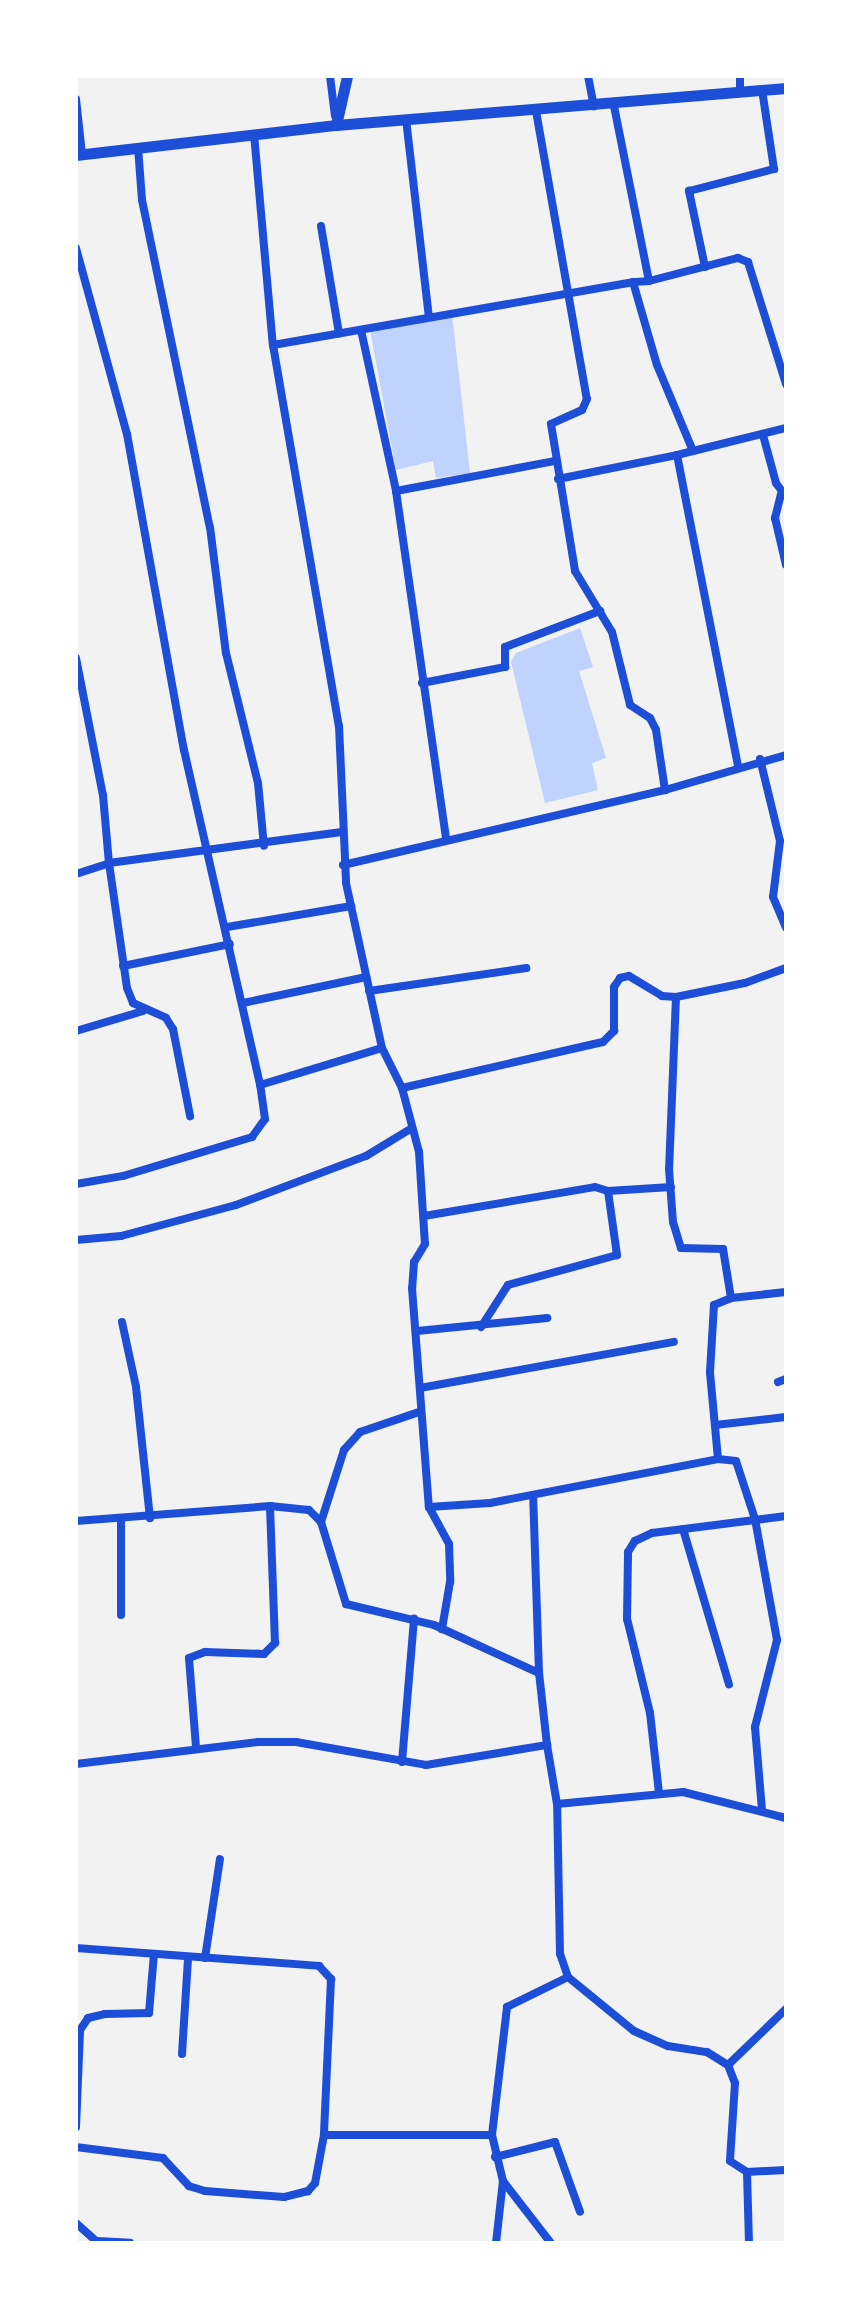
<!DOCTYPE html>
<style>
body{margin:0}
#map{position:relative;width:862px;height:2319px;overflow:hidden;background:#f2f2f2;font-family:Barlow,sans-serif}
div>[style]{position:absolute}
.water>*{inset:0;background:#bfd3fe}
.minor>*{height:8px;margin:-4px;padding:0 4px;transform-origin:4px;border-radius:4px;background:#1d4ed8}
.tertiary>*{height:11px;margin:-5.5px;padding:0 5.5px;transform-origin:5.5px;border-radius:5.5px;background:#1d4ed8}
span{translate:-50% -50%;white-space:nowrap;text-align:center;line-height:1.15;-webkit-text-stroke:7px #fff;paint-order:stroke}
.frame{position:absolute;inset:0;border:78px solid #fff;pointer-events:none}
</style>
<div id="map">
<div class="water">
<i style="clip-path:polygon(452px 314px,470px 473px,436px 478px,433px 461px,396px 470px,370px 330px)"></i>
<i style="clip-path:polygon(580px 628px,593px 667px,579px 671px,606px 758px,592px 763px,598px 790px,545px 803px,511px 662px,516px 653px)"></i>
</div>
<div class="minor">
<i style="left:330px;top:76px;width:40px;rotate:82.9deg"></i>
<i style="left:588px;top:76px;width:31px;rotate:79deg"></i>
<i style="left:740px;top:76px;width:15px;rotate:90deg"></i>
<i style="left:76px;top:99px;width:55px;rotate:83.8deg"></i>
<i style="left:614px;top:106px;width:178px;rotate:78.7deg"></i>
<i style="left:649px;top:281px;width:16px;rotate:176deg"></i>
<i style="left:633px;top:282px;width:86px;rotate:73.9deg"></i>
<i style="left:657px;top:365px;width:93px;rotate:67.3deg"></i>
<i style="left:693px;top:451px;width:16px;rotate:166deg"></i>
<i style="left:677px;top:455px;width:316px;rotate:78.9deg"></i>
<i style="left:536px;top:111px;width:292px;rotate:80deg"></i>
<i style="left:587px;top:399px;width:12px;rotate:114deg"></i>
<i style="left:582px;top:410px;width:34px;rotate:156deg"></i>
<i style="left:551px;top:424px;width:149px;rotate:80.7deg"></i>
<i style="left:575px;top:571px;width:71px;rotate:58.8deg"></i>
<i style="left:612px;top:632px;width:75px;rotate:76.1deg"></i>
<i style="left:630px;top:705px;width:24px;rotate:33deg"></i>
<i style="left:650px;top:718px;width:13px;rotate:63deg"></i>
<i style="left:656px;top:730px;width:61px;rotate:81.5deg"></i>
<i style="left:406px;top:119px;width:199px;rotate:83.4deg"></i>
<i style="left:254px;top:134px;width:212px;rotate:84.9deg"></i>
<i style="left:273px;top:345px;width:387px;rotate:80.2deg"></i>
<i style="left:339px;top:726px;width:157px;rotate:87.4deg"></i>
<i style="left:346px;top:883px;width:169px;rotate:77.7deg"></i>
<i style="left:382px;top:1048px;width:45px;rotate:63.4deg"></i>
<i style="left:402px;top:1088px;width:66px;rotate:75.1deg"></i>
<i style="left:419px;top:1152px;width:92px;rotate:86.3deg"></i>
<i style="left:425px;top:1244px;width:21px;rotate:121deg"></i>
<i style="left:414px;top:1262px;width:26px;rotate:94deg"></i>
<i style="left:412px;top:1288px;width:220px;rotate:85.6deg"></i>
<i style="left:429px;top:1507px;width:42px;rotate:61.6deg"></i>
<i style="left:449px;top:1544px;width:38px;rotate:88deg"></i>
<i style="left:450px;top:1582px;width:48px;rotate:99.7deg"></i>
<i style="left:138px;top:147px;width:53px;rotate:85.7deg"></i>
<i style="left:142px;top:200px;width:334px;rotate:78.3deg"></i>
<i style="left:210px;top:527px;width:127px;rotate:82.8deg"></i>
<i style="left:226px;top:653px;width:134px;rotate:76.2deg"></i>
<i style="left:258px;top:783px;width:63px;rotate:84.6deg"></i>
<i style="left:321px;top:226px;width:109px;rotate:80.5deg"></i>
<i style="left:76px;top:248px;width:193px;rotate:74.7deg"></i>
<i style="left:127px;top:434px;width:321px;rotate:79.8deg"></i>
<i style="left:184px;top:750px;width:344px;rotate:77.2deg"></i>
<i style="left:260px;top:1085px;width:127px;rotate:-16.9deg"></i>
<i style="left:705px;top:267px;width:78px;rotate:-101.9deg"></i>
<i style="left:689px;top:191px;width:88px;rotate:-14.5deg"></i>
<i style="left:774px;top:169px;width:80px;rotate:-98.6deg"></i>
<i style="left:649px;top:281px;width:92px;rotate:-14.5deg"></i>
<i style="left:738px;top:258px;width:11px;rotate:22deg"></i>
<i style="left:748px;top:262px;width:128px;rotate:72.7deg"></i>
<i style="left:361px;top:330px;width:165px;rotate:77.7deg"></i>
<i style="left:396px;top:491px;width:353px;rotate:81.8deg"></i>
<i style="left:273px;top:345px;width:365px;rotate:-9.9deg"></i>
<i style="left:763px;top:435px;width:50px;rotate:74.8deg"></i>
<i style="left:776px;top:483px;width:17px;rotate:54deg"></i>
<i style="left:693px;top:451px;width:96px;rotate:-13.9deg"></i>
<i style="left:558px;top:479px;width:121px;rotate:-11.4deg"></i>
<i style="left:396px;top:491px;width:162px;rotate:-10.7deg"></i>
<i style="left:781px;top:494px;width:25px;rotate:104deg"></i>
<i style="left:775px;top:518px;width:48px;rotate:76.8deg"></i>
<i style="left:76px;top:658px;width:140px;rotate:78.9deg"></i>
<i style="left:103px;top:795px;width:68px;rotate:85deg"></i>
<i style="left:109px;top:863px;width:235px;rotate:-7.6deg"></i>
<i style="left:422px;top:683px;width:85px;rotate:-10.9deg"></i>
<i style="left:505px;top:667px;width:20px;rotate:-90deg"></i>
<i style="left:505px;top:647px;width:102px;rotate:-20.8deg"></i>
<i style="left:760px;top:759px;width:84px;rotate:76.3deg"></i>
<i style="left:780px;top:841px;width:56px;rotate:97.1deg"></i>
<i style="left:773px;top:897px;width:33px;rotate:67deg"></i>
<i style="left:343px;top:865px;width:331px;rotate:-13.1deg"></i>
<i style="left:665px;top:790px;width:126px;rotate:-16.1deg"></i>
<i style="left:76px;top:874px;width:35px;rotate:-18deg"></i>
<i style="left:109px;top:863px;width:126px;rotate:81.8deg"></i>
<i style="left:127px;top:988px;width:16px;rotate:68deg"></i>
<i style="left:133px;top:1003px;width:36px;rotate:24deg"></i>
<i style="left:166px;top:1018px;width:13px;rotate:58deg"></i>
<i style="left:173px;top:1029px;width:89px;rotate:78.9deg"></i>
<i style="left:227px;top:927px;width:126px;rotate:-9.6deg"></i>
<i style="left:123px;top:966px;width:109px;rotate:-11.6deg"></i>
<i style="left:369px;top:991px;width:159px;rotate:-8.3deg"></i>
<i style="left:676px;top:997px;width:172px;rotate:92.3deg"></i>
<i style="left:669px;top:1169px;width:53px;rotate:85.7deg"></i>
<i style="left:673px;top:1222px;width:27px;rotate:73deg"></i>
<i style="left:681px;top:1248px;width:42px;rotate:1.4deg"></i>
<i style="left:723px;top:1249px;width:50px;rotate:80.7deg"></i>
<i style="left:243px;top:1003px;width:126px;rotate:-11.9deg"></i>
<i style="left:76px;top:1031px;width:70px;rotate:-16.6deg"></i>
<i style="left:402px;top:1088px;width:206px;rotate:-12.9deg"></i>
<i style="left:603px;top:1042px;width:16px;rotate:-45deg"></i>
<i style="left:614px;top:1031px;width:44px;rotate:-90deg"></i>
<i style="left:614px;top:987px;width:11px;rotate:-56deg"></i>
<i style="left:620px;top:978px;width:9px;rotate:-13deg"></i>
<i style="left:629px;top:976px;width:39px;rotate:31deg"></i>
<i style="left:662px;top:996px;width:14px;rotate:4deg"></i>
<i style="left:676px;top:997px;width:70px;rotate:-11.5deg"></i>
<i style="left:745px;top:983px;width:44px;rotate:-20.1deg"></i>
<i style="left:76px;top:1184px;width:48px;rotate:-9.7deg"></i>
<i style="left:123px;top:1176px;width:135px;rotate:-16.8deg"></i>
<i style="left:252px;top:1137px;width:22px;rotate:-54deg"></i>
<i style="left:265px;top:1119px;width:34px;rotate:-98deg"></i>
<i style="left:608px;top:1191px;width:63px;rotate:-3.6deg"></i>
<i style="left:424px;top:1216px;width:173px;rotate:-9.6deg"></i>
<i style="left:595px;top:1187px;width:14px;rotate:17deg"></i>
<i style="left:608px;top:1191px;width:65px;rotate:82deg"></i>
<i style="left:617px;top:1255px;width:113px;rotate:164.6deg"></i>
<i style="left:508px;top:1285px;width:50px;rotate:122.7deg"></i>
<i style="left:76px;top:1240px;width:45px;rotate:-5.1deg"></i>
<i style="left:121px;top:1236px;width:119px;rotate:-15.1deg"></i>
<i style="left:236px;top:1205px;width:139px;rotate:-20.7deg"></i>
<i style="left:366px;top:1156px;width:54px;rotate:-31.3deg"></i>
<i style="left:122px;top:1322px;width:66px;rotate:77.8deg"></i>
<i style="left:136px;top:1387px;width:132px;rotate:83.9deg"></i>
<i style="left:417px;top:1331px;width:131px;rotate:-5.7deg"></i>
<i style="left:778px;top:1382px;width:9px;rotate:-21deg"></i>
<i style="left:420px;top:1388px;width:258px;rotate:-10.3deg"></i>
<i style="left:715px;top:1425px;width:71px;rotate:-6.4deg"></i>
<i style="left:718px;top:1459px;width:87px;rotate:-95.3deg"></i>
<i style="left:710px;top:1372px;width:67px;rotate:-86.6deg"></i>
<i style="left:714px;top:1305px;width:18px;rotate:-22deg"></i>
<i style="left:731px;top:1298px;width:55px;rotate:-6.2deg"></i>
<i style="left:429px;top:1507px;width:61px;rotate:-3.8deg"></i>
<i style="left:490px;top:1503px;width:232px;rotate:-10.9deg"></i>
<i style="left:718px;top:1459px;width:18px;rotate:6deg"></i>
<i style="left:736px;top:1461px;width:61px;rotate:71.9deg"></i>
<i style="left:755px;top:1519px;width:123px;rotate:79.7deg"></i>
<i style="left:777px;top:1640px;width:90px;rotate:104.2deg"></i>
<i style="left:755px;top:1727px;width:84px;rotate:85.2deg"></i>
<i style="left:76px;top:1521px;width:195px;rotate:-4.4deg"></i>
<i style="left:270px;top:1506px;width:39px;rotate:6deg"></i>
<i style="left:309px;top:1510px;width:17px;rotate:45deg"></i>
<i style="left:321px;top:1522px;width:86px;rotate:73deg"></i>
<i style="left:346px;top:1604px;width:90px;rotate:13.4deg"></i>
<i style="left:434px;top:1625px;width:115px;rotate:24.6deg"></i>
<i style="left:321px;top:1522px;width:76px;rotate:-72.3deg"></i>
<i style="left:344px;top:1450px;width:24px;rotate:-48deg"></i>
<i style="left:360px;top:1432px;width:62px;rotate:-18.7deg"></i>
<i style="left:683px;top:1529px;width:162px;rotate:73.5deg"></i>
<i style="left:121px;top:1615px;width:95px;rotate:-90deg"></i>
<i style="left:196px;top:1747px;width:89px;rotate:-94.5deg"></i>
<i style="left:189px;top:1658px;width:17px;rotate:-21deg"></i>
<i style="left:205px;top:1652px;width:59px;rotate:1.9deg"></i>
<i style="left:264px;top:1654px;width:16px;rotate:-45deg"></i>
<i style="left:275px;top:1643px;width:137px;rotate:-92.1deg"></i>
<i style="left:402px;top:1762px;width:144px;rotate:-85.2deg"></i>
<i style="left:76px;top:1764px;width:183px;rotate:-6.9deg"></i>
<i style="left:258px;top:1742px;width:38px"></i>
<i style="left:296px;top:1742px;width:132px;rotate:10deg"></i>
<i style="left:426px;top:1765px;width:123px;rotate:-9.4deg"></i>
<i style="left:547px;top:1745px;width:72px;rotate:-96.3deg"></i>
<i style="left:539px;top:1673px;width:178px;rotate:-91.9deg"></i>
<i style="left:659px;top:1793px;width:81px;rotate:-96.4deg"></i>
<i style="left:650px;top:1713px;width:97px;rotate:-103.7deg"></i>
<i style="left:627px;top:1619px;width:67px;rotate:-89.1deg"></i>
<i style="left:628px;top:1552px;width:13px;rotate:-58deg"></i>
<i style="left:635px;top:1541px;width:19px;rotate:-25deg"></i>
<i style="left:652px;top:1533px;width:135px;rotate:-7.2deg"></i>
<i style="left:557px;top:1804px;width:127px;rotate:-5.4deg"></i>
<i style="left:683px;top:1792px;width:106px;rotate:14.2deg"></i>
<i style="left:76px;top:1948px;width:244px;rotate:4.2deg"></i>
<i style="left:319px;top:1966px;width:18px;rotate:47deg"></i>
<i style="left:331px;top:1979px;width:156px;rotate:92.6deg"></i>
<i style="left:324px;top:2135px;width:49px;rotate:100.6deg"></i>
<i style="left:315px;top:2183px;width:11px;rotate:131deg"></i>
<i style="left:308px;top:2191px;width:25px;rotate:166deg"></i>
<i style="left:284px;top:2197px;width:79px;rotate:-175.7deg"></i>
<i style="left:205px;top:2191px;width:17px;rotate:-163deg"></i>
<i style="left:189px;top:2186px;width:38px;rotate:-133deg"></i>
<i style="left:163px;top:2158px;width:88px;rotate:-172.8deg"></i>
<i style="left:205px;top:1958px;width:100px;rotate:-81.4deg"></i>
<i style="left:568px;top:1977px;width:85px;rotate:39.3deg"></i>
<i style="left:634px;top:2031px;width:37px;rotate:24deg"></i>
<i style="left:668px;top:2046px;width:39px;rotate:9deg"></i>
<i style="left:707px;top:2052px;width:25px;rotate:32deg"></i>
<i style="left:728px;top:2065px;width:19px;rotate:69deg"></i>
<i style="left:735px;top:2083px;width:78px;rotate:93.7deg"></i>
<i style="left:730px;top:2161px;width:20px;rotate:33deg"></i>
<i style="left:747px;top:2172px;width:39px;rotate:-3deg"></i>
<i style="left:182px;top:2054px;width:95px;rotate:-86.4deg"></i>
<i style="left:728px;top:2065px;width:81px;rotate:-44deg"></i>
<i style="left:76px;top:2127px;width:97px;rotate:-87.6deg"></i>
<i style="left:80px;top:2030px;width:14px;rotate:-56deg"></i>
<i style="left:88px;top:2018px;width:17px;rotate:-13deg"></i>
<i style="left:105px;top:2014px;width:44px;rotate:-1.3deg"></i>
<i style="left:149px;top:2013px;width:59px;rotate:-85.2deg"></i>
<i style="left:324px;top:2135px;width:168px"></i>
<i style="left:492px;top:2135px;width:129px;rotate:-83.3deg"></i>
<i style="left:507px;top:2007px;width:68px;rotate:-26.2deg"></i>
<i style="left:568px;top:1977px;width:24px;rotate:-109deg"></i>
<i style="left:560px;top:1954px;width:150px;rotate:-91.1deg"></i>
<i style="left:557px;top:1804px;width:60px;rotate:-99.6deg"></i>
<i style="left:492px;top:2135px;width:47px;rotate:76.6deg"></i>
<i style="left:503px;top:2181px;width:78px;rotate:52.3deg"></i>
<i style="left:495px;top:2157px;width:62px;rotate:-14deg"></i>
<i style="left:555px;top:2142px;width:74px;rotate:70.3deg"></i>
<i style="left:747px;top:2172px;width:71px;rotate:88.4deg"></i>
<i style="left:76px;top:2223px;width:30px;rotate:42deg"></i>
<i style="left:97px;top:2241px;width:33px;rotate:3deg"></i>
<i style="left:496px;top:2243px;width:62px;rotate:-83.6deg"></i>
</div>
<div class="tertiary">
<i style="left:336px;top:125px;width:50px;rotate:-77.3deg"></i>
<i style="left:76px;top:155px;width:262px;rotate:-6.6deg"></i>
<i style="left:336px;top:125px;width:452px;rotate:-4.7deg"></i>
</div>
<div class="frame"></div>
</div>
